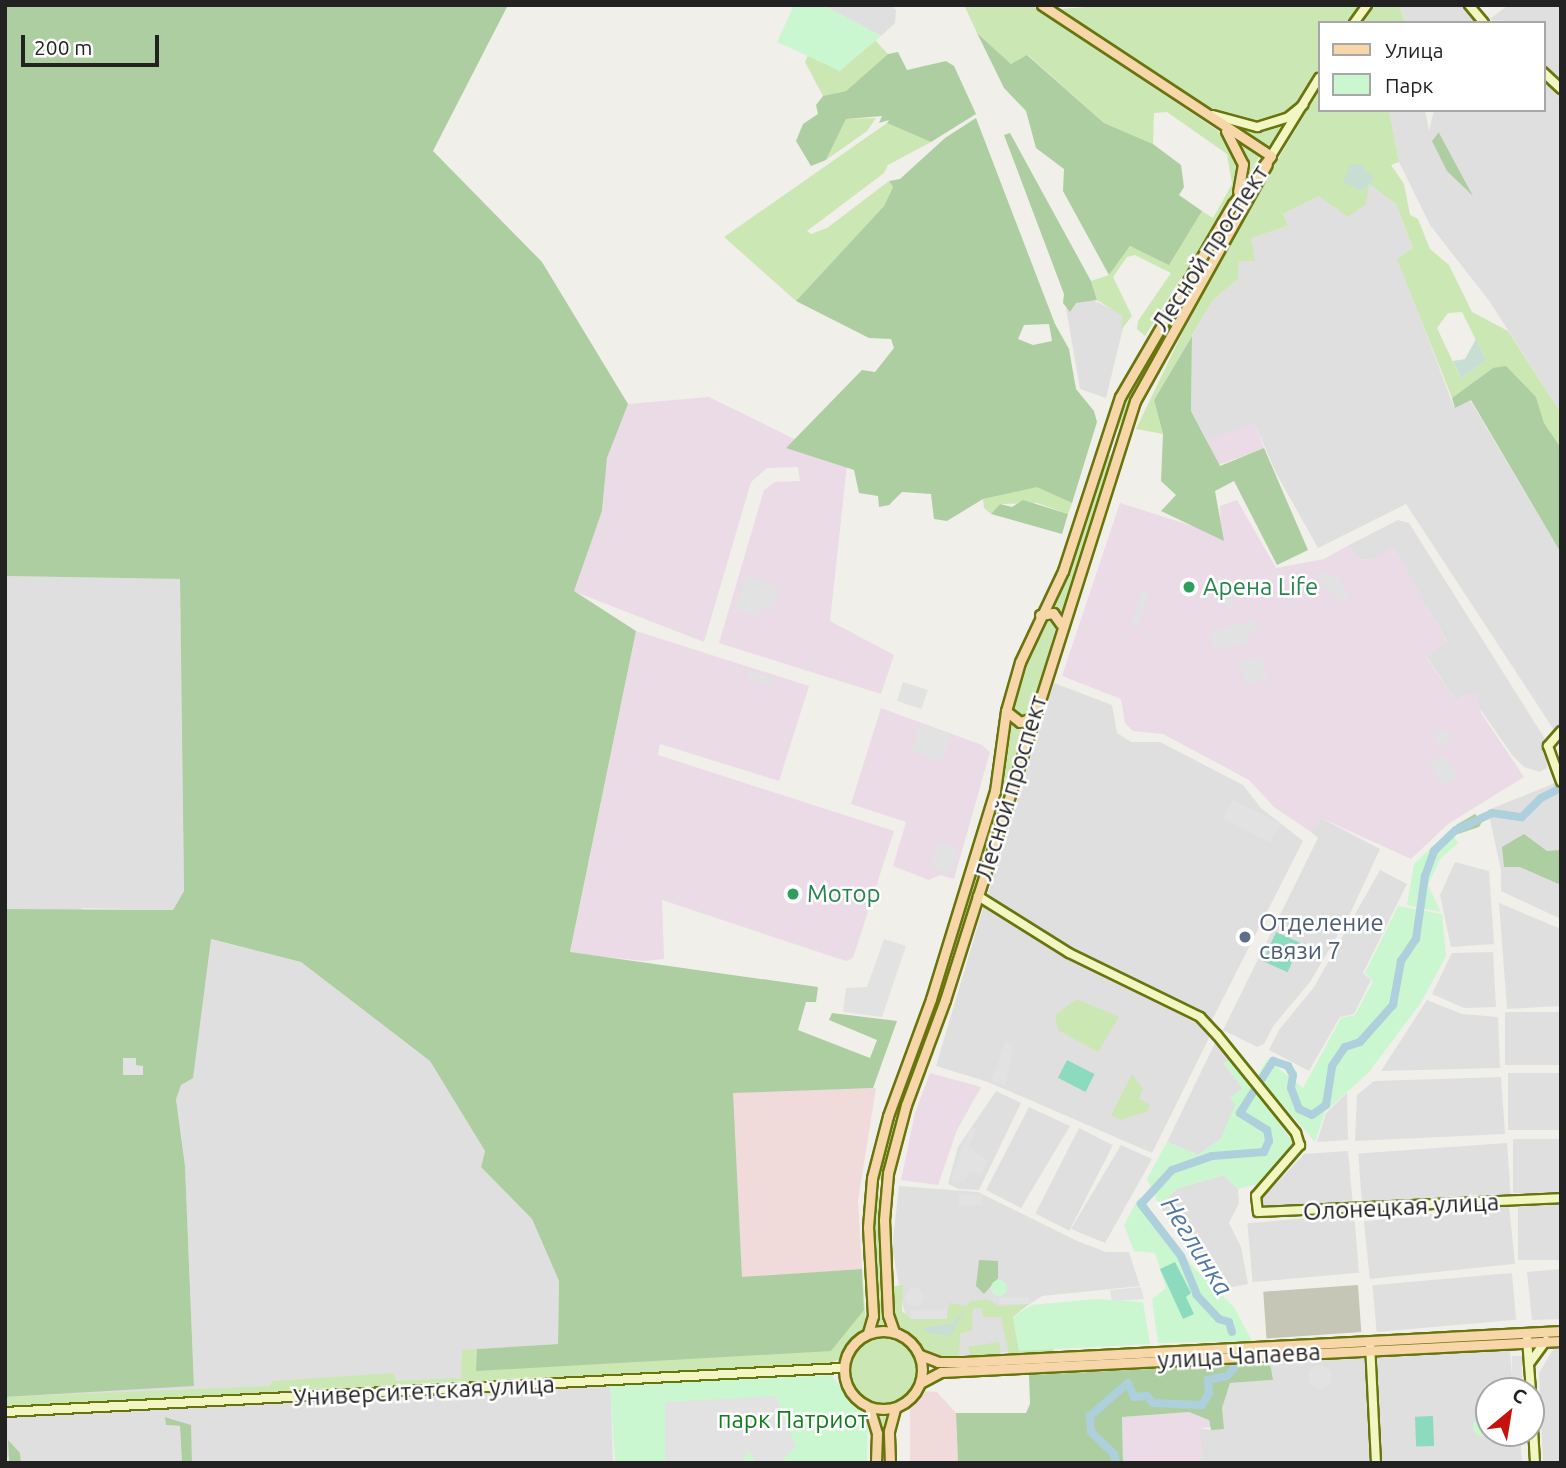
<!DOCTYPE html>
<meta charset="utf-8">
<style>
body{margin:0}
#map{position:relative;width:1566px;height:1468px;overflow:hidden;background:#f1efe9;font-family:Ubuntu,sans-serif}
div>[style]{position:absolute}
.residential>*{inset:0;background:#e0dfdf;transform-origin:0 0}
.commercial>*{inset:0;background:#f0dbda}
.industrial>*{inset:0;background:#eadbe7;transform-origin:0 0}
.construction>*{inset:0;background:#c5c6b5;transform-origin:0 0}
.grass>*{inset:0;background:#cbe7b3;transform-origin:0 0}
.round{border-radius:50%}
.forest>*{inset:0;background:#adcea1}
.wetland>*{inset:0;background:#c7ded4}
.park>*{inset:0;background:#caf7cf}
.pitch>*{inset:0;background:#8ddbbe;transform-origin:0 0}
.parking>*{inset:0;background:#e2e2e2;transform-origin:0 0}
.river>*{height:8px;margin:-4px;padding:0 4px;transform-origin:4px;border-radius:4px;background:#add0dc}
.roads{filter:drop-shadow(2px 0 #67750c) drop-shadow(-2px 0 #67750c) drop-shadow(0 2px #67750c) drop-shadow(0 -2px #67750c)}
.secondary>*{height:8px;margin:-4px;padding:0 4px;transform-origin:4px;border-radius:4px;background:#f2f6c2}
.primary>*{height:9px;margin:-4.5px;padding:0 4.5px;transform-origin:4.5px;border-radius:4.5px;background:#f7d7a9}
.primary>.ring{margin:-4.5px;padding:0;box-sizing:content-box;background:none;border:9px solid #f7d7a9;border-radius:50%}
.dots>*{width:19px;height:19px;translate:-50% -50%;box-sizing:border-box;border:4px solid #fff;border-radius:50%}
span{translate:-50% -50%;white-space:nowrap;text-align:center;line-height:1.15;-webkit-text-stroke:5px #fff;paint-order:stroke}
.street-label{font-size:24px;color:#222}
.leisure-label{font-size:24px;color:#27864d}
.left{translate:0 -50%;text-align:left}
.service-label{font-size:24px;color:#4e5e75}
.park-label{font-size:24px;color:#137c1e}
.water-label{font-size:26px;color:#4f78a5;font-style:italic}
.frame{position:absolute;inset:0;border:7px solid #222;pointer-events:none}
.legend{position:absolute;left:1318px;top:21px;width:228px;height:91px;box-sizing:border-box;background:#fff;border:2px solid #a7a7a7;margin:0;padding:9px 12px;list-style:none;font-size:21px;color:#222}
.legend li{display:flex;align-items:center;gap:14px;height:35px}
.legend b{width:35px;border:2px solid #a7a7a7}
.north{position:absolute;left:1475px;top:1377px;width:70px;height:70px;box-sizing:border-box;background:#fff;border:2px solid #a7a7a7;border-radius:50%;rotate:30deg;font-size:19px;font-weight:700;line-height:28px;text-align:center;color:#222}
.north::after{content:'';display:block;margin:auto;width:24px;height:32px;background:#c7110c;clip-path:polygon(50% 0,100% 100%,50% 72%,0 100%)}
.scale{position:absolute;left:21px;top:35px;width:138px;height:32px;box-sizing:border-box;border:4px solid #222;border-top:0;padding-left:9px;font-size:21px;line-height:24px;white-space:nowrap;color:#222;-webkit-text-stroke:5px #fff;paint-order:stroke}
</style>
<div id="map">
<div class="residential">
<i style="clip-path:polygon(823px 5px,890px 5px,896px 10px,895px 23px,881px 36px)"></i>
<i style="clip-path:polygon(1399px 5px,1465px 5px,1481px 23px,1405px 23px)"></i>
<i style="clip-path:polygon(1508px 5px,1561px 5px,1560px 79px,1543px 66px,1543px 23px,1489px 20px)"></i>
<i style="clip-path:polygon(1543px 79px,1561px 100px,1561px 413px,1490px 302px,1430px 225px,1399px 162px,1389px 110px,1425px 110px,1429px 131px,1434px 110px,1543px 110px)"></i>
<i style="clip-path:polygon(1369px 184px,1396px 204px,1413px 248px,1398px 259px,1454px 407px,1470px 400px,1561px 553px,1561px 728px,1554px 730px,1406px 504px,1318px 548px,1276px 473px,1255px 424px,1209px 444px,1191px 411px,1192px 336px,1213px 300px,1238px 279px,1239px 261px,1251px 238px,1288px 226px,1283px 214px,1319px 196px)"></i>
<i style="clip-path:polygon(1077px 292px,1126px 316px,1106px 398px,1080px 389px,1066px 308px)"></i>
<i style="clip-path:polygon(1398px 520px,1409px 523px,1545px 739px,1547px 768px,1540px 772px,1524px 767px,1513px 756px,1469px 693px,1456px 701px,1426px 656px,1447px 642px,1393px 548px,1370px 560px,1358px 559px,1349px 545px)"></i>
<i style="clip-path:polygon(5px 576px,180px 579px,184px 891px,173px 910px,81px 908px,197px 1038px,210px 939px,301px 962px,430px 1061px,485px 1151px,481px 1167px,532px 1219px,559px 1281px,558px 1344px,477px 1349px,610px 1363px,613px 1463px,192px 1463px,190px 1425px,166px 1417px,166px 1425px,180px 1426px,182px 1463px,21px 1463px,20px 1453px,9px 1455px,5px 1463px,5px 1397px,194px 1385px,185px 1166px,176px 1099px,25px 909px,5px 909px)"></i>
<i style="clip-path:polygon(1054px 683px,1112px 705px,1117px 733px,1131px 742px,1160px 742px,1243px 785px,1261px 808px,1303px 841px,1211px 1022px,1056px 941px,1004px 910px,988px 894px)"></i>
<i style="clip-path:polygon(1555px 783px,1561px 793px,1561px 919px,1501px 891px,1501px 870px,1488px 810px)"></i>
<i style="clip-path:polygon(1321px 818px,1380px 849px,1349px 916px,1310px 982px,1274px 1025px,1264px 1044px,1257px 1047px,1223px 1030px,1318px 838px,1311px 832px)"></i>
<i style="clip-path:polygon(1455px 862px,1489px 871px,1494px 944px,1451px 947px,1440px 895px)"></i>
<i style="clip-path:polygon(1380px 870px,1407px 884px,1363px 973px,1371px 980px,1354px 1014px,1340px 1017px,1309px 1071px,1269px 1050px,1279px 1030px,1314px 987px)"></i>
<i style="clip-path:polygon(1499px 903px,1561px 929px,1561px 1006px,1507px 1009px)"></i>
<i style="clip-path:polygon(984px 905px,1098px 974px,1194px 1019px,1210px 1036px,1152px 1153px,988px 1082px,936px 1066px)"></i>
<i style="clip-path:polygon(1493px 952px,1496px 1007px,1464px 1008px,1432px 994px,1452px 953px)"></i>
<i style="clip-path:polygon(1427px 1000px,1462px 1014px,1498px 1017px,1500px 1068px,1381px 1071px)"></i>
<i style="left:1561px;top:1012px;width:53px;height:56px;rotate:90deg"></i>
<i style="clip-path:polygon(1216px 1041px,1231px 1058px,1224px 1064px,1243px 1088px,1221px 1139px,1198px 1155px,1167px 1142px)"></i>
<i style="left:1561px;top:1073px;width:57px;height:53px;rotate:90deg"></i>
<i style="clip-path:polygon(1501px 1077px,1505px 1134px,1355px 1141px,1357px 1095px,1374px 1081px)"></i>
<i style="clip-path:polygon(996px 1091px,1021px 1103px,979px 1190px,959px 1189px,948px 1184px,958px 1147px)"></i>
<i style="clip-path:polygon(1347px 1093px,1348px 1140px,1317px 1142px,1326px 1113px)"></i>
<i style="clip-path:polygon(1029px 1107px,1070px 1126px,1021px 1208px,986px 1190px)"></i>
<i style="left:1079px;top:1128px;width:38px;height:96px;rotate:27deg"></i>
<i style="left:1561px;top:1139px;width:54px;height:48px;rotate:90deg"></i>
<i style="left:1507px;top:1143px;width:54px;height:149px;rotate:86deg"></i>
<i style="clip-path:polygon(1121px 1145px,1152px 1159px,1105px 1243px,1071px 1229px)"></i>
<i style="clip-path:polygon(1348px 1151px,1353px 1206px,1268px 1212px,1262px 1208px,1262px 1199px,1304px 1154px)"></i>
<i style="clip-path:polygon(1224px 1175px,1238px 1189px,1239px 1203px,1229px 1223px,1241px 1247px,1248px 1284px,1227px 1288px,1202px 1265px,1159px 1205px,1178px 1188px)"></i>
<i style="clip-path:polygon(899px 1186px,978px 1192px,1075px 1240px,1106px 1252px,1129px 1252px,1140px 1286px,1042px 1296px,1011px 1316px,1017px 1351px,950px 1358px,916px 1338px,904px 1310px,892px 1248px)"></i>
<i style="left:1561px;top:1202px;width:58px;height:43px;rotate:90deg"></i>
<i style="left:1509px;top:1206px;width:58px;height:146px;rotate:84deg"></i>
<i style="left:1354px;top:1214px;width:59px;height:107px;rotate:85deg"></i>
<i style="clip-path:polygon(1561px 1269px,1561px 1319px,1532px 1320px,1527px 1272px)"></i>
<i style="left:1512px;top:1273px;width:47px;height:140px;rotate:85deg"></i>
<i style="clip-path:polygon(1554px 1348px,1561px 1348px,1561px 1463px,1543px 1463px,1539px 1373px)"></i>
<i style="clip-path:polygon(1510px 1350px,1513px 1391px,1489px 1391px,1489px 1433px,1520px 1433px,1522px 1463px,1203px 1463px,1199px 1428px,1211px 1430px,1230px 1383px,1272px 1380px,1270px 1363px)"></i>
</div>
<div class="commercial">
<i style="clip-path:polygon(876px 1088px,858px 1201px,862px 1269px,742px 1278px,732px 1092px)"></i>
<i style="clip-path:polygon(926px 1391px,937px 1392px,956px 1413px,958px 1463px,910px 1463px,910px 1409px)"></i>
</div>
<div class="industrial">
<i style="clip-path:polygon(709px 397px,847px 465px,830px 621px,894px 655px,881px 694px,719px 643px,764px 490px,775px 482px,800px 481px,798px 467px,767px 468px,751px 482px,704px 642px,573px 591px,602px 511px,607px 458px,628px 404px)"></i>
<i style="left:1255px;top:423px;width:27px;height:51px;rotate:70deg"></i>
<i style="clip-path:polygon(1237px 500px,1276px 568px,1324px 559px,1349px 545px,1358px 559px,1370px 560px,1394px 547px,1447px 643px,1426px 657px,1456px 701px,1469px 693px,1477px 695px,1481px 713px,1524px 777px,1448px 824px,1411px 859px,1321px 818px,1311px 832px,1274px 807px,1249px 780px,1163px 734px,1133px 731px,1125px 723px,1121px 699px,1062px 676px,1120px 503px,1221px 535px,1220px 506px)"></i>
<i style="clip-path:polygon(636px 631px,809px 686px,779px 781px,660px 744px,658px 755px,894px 831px,853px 958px,846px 961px,662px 900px,664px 959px,644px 961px,570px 953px)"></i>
<i style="clip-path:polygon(881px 708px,982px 745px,990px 752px,954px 879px,940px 875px,929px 880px,893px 866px,906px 822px,851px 804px)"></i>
<i style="clip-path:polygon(930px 1073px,981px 1087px,957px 1130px,938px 1185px,901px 1180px,915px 1113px)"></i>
<i style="clip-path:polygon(1189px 1412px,1209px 1420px,1210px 1427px,1199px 1428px,1203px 1463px,1123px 1463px,1122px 1417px)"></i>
</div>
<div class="construction">
<i style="left:1358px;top:1285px;width:47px;height:95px;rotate:86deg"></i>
</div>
<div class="grass">
<i style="clip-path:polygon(964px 5px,1031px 5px,1224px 135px,1239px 159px,1233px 195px,1145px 336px,1137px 329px,1138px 321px,1171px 273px,1135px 255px,1127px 257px,1113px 277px,1132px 316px,1121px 330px,1123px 316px,1097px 300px,1091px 281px,1109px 275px,1130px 246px,1169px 264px,1202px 211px,1213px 218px,1232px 184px,1227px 154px,1167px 112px,1154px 113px,1153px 144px,1104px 123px,1028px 55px,1011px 64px,977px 33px)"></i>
<i style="clip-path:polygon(1112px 5px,1359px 5px,1347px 23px,1319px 23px,1319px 68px,1301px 98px,1281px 117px,1244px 122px,1210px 108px,1060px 9px)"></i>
<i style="clip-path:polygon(1373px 5px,1399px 5px,1405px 23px,1360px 23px)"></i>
<i style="clip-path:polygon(873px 38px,888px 54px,846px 91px,823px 96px,805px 62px,810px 51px)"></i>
<i style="clip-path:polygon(evenodd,1319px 90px,1319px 110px,1389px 110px,1399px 162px,1391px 165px,1404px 184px,1410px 215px,1418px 219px,1430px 249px,1449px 265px,1472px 312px,1508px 331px,1561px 413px,1561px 448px,1544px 423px,1536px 397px,1493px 368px,1452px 398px,1397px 259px,1413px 248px,1396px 204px,1369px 184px,1366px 204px,1348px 217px,1319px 196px,1283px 214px,1288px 226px,1251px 238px,1255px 261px,1239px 261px,1238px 279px,1213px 300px,1154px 400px,1163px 434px,1136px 429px,1215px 265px,1319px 90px,1462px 312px,1486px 360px,1461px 379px,1437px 328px,1448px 313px,1462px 312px)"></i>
<i style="clip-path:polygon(876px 118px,867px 131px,826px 160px,846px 119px)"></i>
<i style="clip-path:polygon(1289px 121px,1271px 145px,1264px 146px,1243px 131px)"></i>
<i style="clip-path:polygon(887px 123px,931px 142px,888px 165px,884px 173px,807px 231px,811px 234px,827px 228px,889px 181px,893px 187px,884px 206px,796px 301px,724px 237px)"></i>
<i style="clip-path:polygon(1236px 138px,1259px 157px,1244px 183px,1244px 157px)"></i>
<i style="clip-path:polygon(1258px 171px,1153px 356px,1114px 437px,1127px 392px)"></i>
<i style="clip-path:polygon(1112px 455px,1062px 614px,1048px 609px,1070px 568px,1106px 456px)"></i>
<i style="clip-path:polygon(1037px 486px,1072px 503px,1068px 514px,1037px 503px,1000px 504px,991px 514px,984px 508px,983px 499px)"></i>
<i style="clip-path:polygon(1043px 618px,1050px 618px,1056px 627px,1032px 712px,1024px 718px,1015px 715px,1013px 708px,1025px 661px)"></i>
<i style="clip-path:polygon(1010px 720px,1026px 726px,1006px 787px,1002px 785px)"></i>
<i style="clip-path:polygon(1002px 796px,970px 909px,952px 954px,951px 949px)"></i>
<i style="clip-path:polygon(947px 959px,952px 961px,880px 1181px,877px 1177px,894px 1111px)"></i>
<i style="clip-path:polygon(1077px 999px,1119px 1017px,1098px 1052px,1058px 1030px,1055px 1015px)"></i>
<i style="clip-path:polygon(1132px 1074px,1143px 1089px,1139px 1099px,1150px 1105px,1148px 1111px,1121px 1120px,1111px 1115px)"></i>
<i style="clip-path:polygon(879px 1188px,885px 1326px,877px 1327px,873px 1238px)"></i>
<i style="clip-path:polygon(862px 1269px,866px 1327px,843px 1358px,825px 1365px,5px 1409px,5px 1397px,270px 1386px,272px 1381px,394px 1373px,396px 1381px,461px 1378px,462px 1350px,477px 1349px,476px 1370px,864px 1310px)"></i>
<i style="clip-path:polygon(evenodd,903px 1285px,902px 1311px,911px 1319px,947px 1319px,949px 1303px,967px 1306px,970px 1301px,986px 1299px,1000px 1306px,1029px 1304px,1013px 1317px,1019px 1350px,1054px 1348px,1053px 1353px,1009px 1355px,1001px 1317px,983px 1317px,982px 1308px,973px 1309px,972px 1330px,960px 1334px,959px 1358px,925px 1355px,894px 1321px,894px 1286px,903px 1285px,966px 1308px,950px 1335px,924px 1328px,954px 1323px,966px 1308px)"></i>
<i class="round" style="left:849px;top:1336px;width:68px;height:68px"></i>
<i style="left:999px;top:1342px;width:13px;height:31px;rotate:81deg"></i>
<i style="left:886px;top:1411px;width:52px;height:6px;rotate:91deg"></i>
</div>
<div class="forest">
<i style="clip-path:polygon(5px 5px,508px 5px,433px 151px,542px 262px,628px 404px,607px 458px,602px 511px,574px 591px,636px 631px,570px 952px,818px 987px,816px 1002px,806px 1002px,798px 1030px,870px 1058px,877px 1040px,829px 1020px,832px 1013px,897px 1021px,873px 1088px,733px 1093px,742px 1277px,862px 1269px,864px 1310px,831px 1351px,476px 1371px,477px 1349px,558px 1344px,559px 1281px,532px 1219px,481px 1167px,485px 1151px,430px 1061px,301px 962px,211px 939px,193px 1078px,181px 1085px,176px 1099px,185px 1166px,194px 1386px,5px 1397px,5px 909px,173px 910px,184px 891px,180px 579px,5px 576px)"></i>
<i style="clip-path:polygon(977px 33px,1011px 64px,1027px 55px,1104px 123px,1153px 144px,1181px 165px,1184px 187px,1179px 195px,1202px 211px,1169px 265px,1130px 246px,1109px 275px,1063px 191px,1064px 169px,1036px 148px,1026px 111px,1004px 88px)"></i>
<i style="clip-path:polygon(898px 52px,907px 70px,946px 61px,954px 66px,976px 114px,931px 142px,887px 123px,889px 120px,879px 123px,882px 116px,846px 119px,826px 160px,811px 166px,796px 141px,803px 124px,818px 114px,816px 105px,823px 96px,846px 91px,888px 54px)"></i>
<i style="clip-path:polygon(evenodd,976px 118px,1055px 324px,1069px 349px,1076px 389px,1094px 411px,1097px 422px,1072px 503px,1037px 487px,983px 499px,947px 521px,934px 519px,931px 494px,902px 492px,889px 505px,879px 507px,878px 496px,859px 493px,854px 470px,786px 448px,862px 370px,875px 372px,894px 348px,891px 339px,869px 338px,796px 301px,884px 206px,893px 187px,889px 181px,900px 179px,945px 138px,976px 118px,1049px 324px,1052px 341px,1033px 345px,1018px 339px,1024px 325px,1049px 324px)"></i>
<i style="clip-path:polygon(1439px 132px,1439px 133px,1473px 196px,1447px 171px,1432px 141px)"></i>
<i style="clip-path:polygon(1010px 133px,1091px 281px,1097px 300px,1076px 303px,1070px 312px,1063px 303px,1064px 294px,1004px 135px)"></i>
<i style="clip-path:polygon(1192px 336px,1191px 411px,1220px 466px,1264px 448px,1308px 550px,1277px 565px,1234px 481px,1215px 491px,1224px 541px,1161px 511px,1176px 495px,1161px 481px,1163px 434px,1154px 400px)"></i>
<i style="clip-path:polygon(1506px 366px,1536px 397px,1544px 423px,1561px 448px,1561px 553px,1471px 400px,1455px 408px,1452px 398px,1493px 368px)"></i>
<i style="clip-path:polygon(1023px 500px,1068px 514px,1062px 534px,991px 514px,1000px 504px,1012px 507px)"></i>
<i style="clip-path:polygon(1475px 814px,1482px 822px,1479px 827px,1458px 834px,1456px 825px)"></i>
<i style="clip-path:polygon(1524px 834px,1547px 851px,1561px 850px,1561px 885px,1520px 867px,1504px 867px,1502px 847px)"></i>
<i style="clip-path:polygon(979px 1260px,998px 1261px,998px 1278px,984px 1294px,976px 1286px)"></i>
<i style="clip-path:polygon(1270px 1363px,1273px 1380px,1230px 1383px,1222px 1408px,1224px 1429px,1211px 1430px,1209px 1420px,1189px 1412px,1122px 1417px,1123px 1463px,958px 1463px,956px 1413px,1026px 1413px,1030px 1404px,1029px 1375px)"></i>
<i style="clip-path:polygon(165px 1417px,191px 1425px,192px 1463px,182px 1463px,180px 1426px,166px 1425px)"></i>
<i style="clip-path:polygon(8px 1440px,20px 1453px,21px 1463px,9px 1463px)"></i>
</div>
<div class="wetland">
<i style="clip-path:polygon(1360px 164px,1374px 179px,1362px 191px,1343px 182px,1350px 165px)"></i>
<i style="clip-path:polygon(1476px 339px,1486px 360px,1461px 379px,1453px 361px,1465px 359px)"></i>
<i style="clip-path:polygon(967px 1307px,950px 1336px,928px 1333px,923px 1328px,954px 1323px)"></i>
</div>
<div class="park">
<i style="clip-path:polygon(794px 5px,823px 5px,881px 36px,840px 71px,777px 42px)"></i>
<i style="clip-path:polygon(1450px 830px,1458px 843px,1440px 859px,1428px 885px,1441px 912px,1407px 905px,1414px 864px)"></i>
<i style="clip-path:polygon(1398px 906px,1442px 914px,1446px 956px,1420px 1004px,1369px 1072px,1325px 1112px,1315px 1142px,1258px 1076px,1267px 1059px,1303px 1088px,1341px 1018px,1355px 1015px,1373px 981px,1365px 973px)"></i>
<i style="clip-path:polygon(1231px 1058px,1295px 1145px,1262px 1183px,1238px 1189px,1224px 1175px,1178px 1188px,1159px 1205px,1147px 1179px,1167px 1142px,1198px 1155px,1221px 1139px,1235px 1105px,1230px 1098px,1243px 1088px,1224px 1064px)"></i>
<i style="clip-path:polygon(1139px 1197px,1194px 1268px,1234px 1307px,1252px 1341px,1158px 1343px,1152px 1299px,1166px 1288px,1155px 1253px,1134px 1251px,1124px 1225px)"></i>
<i class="round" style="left:991px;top:1280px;width:16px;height:16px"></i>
<i style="clip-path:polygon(1096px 1299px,1143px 1302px,1150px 1344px,1019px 1351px,1013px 1317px,1032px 1305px)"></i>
<i style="clip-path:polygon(831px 1375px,868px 1420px,867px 1463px,615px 1463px,610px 1386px)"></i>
<i class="round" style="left:1473px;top:1418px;width:18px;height:18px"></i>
</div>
<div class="pitch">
<i style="left:1276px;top:932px;width:27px;height:32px;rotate:24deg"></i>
<i style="left:1067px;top:1060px;width:31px;height:20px;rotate:27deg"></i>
<i style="clip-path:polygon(1175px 1262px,1191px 1293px,1186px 1297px,1194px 1314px,1183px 1319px,1160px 1269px)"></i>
<i style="left:1433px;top:1416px;width:30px;height:18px;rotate:88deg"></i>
</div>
<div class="parking">
<i style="clip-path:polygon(1328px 573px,1338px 578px,1351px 598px,1338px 601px,1314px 575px)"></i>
<i style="clip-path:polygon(1217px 575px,1236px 582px,1231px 607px,1212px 599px)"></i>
<i style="clip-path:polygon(745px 576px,780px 587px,773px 611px,760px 608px,758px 616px,735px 609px)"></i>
<i style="left:1142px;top:590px;width:7px;height:38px;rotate:16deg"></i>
<i style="clip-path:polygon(1256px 620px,1258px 631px,1249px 635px,1247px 644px,1213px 651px,1210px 632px)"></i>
<i style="left:1261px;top:656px;width:25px;height:22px;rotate:76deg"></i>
<i style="left:750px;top:671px;width:25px;height:8px;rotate:18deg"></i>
<i style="left:903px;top:682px;width:26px;height:20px;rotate:18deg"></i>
<i style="left:920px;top:724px;width:33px;height:29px;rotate:18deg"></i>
<i class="round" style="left:1434px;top:730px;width:16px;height:16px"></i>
<i style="left:1443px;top:754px;width:27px;height:17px;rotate:56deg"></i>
<i style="left:1233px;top:800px;width:53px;height:21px;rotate:27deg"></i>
<i style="left:939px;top:842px;width:21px;height:27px;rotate:17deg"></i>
<i style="clip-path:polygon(884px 939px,906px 946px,882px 1017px,843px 1012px,846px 988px,867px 987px)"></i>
<i style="clip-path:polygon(1006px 1041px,1014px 1045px,1005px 1086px,991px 1081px)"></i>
<i style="clip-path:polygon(123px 1058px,136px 1058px,136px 1065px,143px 1066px,143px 1075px,123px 1075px)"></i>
<i style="clip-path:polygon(971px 1127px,976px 1129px,969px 1146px,987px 1161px,981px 1175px,969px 1170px,964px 1183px,951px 1179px)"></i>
<i style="left:959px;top:1194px;width:23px;height:11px"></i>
<i style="clip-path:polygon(1141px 1287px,1144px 1299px,1112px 1301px,1110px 1290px)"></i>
<i class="round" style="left:906px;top:1288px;width:18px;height:18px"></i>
<i style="left:1029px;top:1297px;width:7px;height:30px;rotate:90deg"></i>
<i style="left:911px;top:1310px;width:36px;height:9px"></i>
<i style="left:1512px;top:1356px;width:10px;height:26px"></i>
<i class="round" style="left:1308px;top:1365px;width:24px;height:24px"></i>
<i style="clip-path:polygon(776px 1396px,796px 1447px,779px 1463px,757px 1463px,749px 1452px,741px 1463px,665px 1463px,665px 1402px)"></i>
</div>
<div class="river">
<i style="left:1232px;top:1332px;width:10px;rotate:-107deg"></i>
<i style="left:1229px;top:1322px;width:10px;rotate:-163deg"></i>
<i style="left:1219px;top:1319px;width:33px;rotate:-133deg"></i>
<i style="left:1197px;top:1295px;width:42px;rotate:-112.3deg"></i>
<i style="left:1181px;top:1256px;width:66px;rotate:-127.6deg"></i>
<i style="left:1141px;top:1204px;width:46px;rotate:-47.6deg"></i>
<i style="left:1172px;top:1170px;width:42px;rotate:-19.3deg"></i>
<i style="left:1212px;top:1156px;width:52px;rotate:-4.4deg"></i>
<i style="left:1264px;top:1152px;width:12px;rotate:-66deg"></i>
<i style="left:1269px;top:1141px;width:11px;rotate:-100deg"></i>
<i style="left:1267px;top:1130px;width:32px;rotate:-148deg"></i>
<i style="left:1240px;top:1113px;width:62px;rotate:-57.6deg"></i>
<i style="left:1273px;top:1061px;width:16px;rotate:18deg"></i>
<i style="left:1288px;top:1066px;width:10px;rotate:61deg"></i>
<i style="left:1293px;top:1075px;width:13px;rotate:99deg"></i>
<i style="left:1291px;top:1088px;width:22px;rotate:69deg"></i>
<i style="left:1299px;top:1109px;width:14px;rotate:25deg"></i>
<i style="left:1312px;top:1115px;width:17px;rotate:-36deg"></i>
<i style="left:1326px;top:1105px;width:39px;rotate:-81deg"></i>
<i style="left:1332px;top:1066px;width:23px;rotate:-56deg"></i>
<i style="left:1345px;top:1047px;width:16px;rotate:-18deg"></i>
<i style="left:1360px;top:1042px;width:50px;rotate:-48.3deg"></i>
<i style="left:1393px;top:1005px;width:45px;rotate:-79.7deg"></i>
<i style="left:1401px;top:961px;width:27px;rotate:-56deg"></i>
<i style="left:1416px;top:939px;width:64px;rotate:-81.9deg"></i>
<i style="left:1425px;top:876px;width:27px;rotate:-70deg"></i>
<i style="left:1434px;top:851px;width:30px;rotate:-44deg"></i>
<i style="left:1456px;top:830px;width:40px;rotate:-25deg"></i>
<i style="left:1492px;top:813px;width:30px;rotate:8deg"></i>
<i style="left:1522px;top:817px;width:27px;rotate:-45deg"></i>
<i style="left:1541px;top:798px;width:22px;rotate:-27deg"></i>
<i style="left:1116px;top:1463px;width:9px;rotate:-103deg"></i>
<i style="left:1114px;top:1454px;width:32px;rotate:-136deg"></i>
<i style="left:1091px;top:1432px;width:16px;rotate:-94deg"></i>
<i style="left:1090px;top:1416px;width:50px;rotate:-41deg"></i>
<i style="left:1128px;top:1383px;width:15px;rotate:67deg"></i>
<i style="left:1134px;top:1397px;width:13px;rotate:-4deg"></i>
<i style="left:1147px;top:1396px;width:9px;rotate:49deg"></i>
<i style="left:1153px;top:1403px;width:49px;rotate:2.3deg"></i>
<i style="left:1202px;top:1405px;width:14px;rotate:-60deg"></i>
<i style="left:1209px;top:1393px;width:13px;rotate:-94deg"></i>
<i style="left:1208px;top:1380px;width:19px;rotate:-12deg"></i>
<i style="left:1227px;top:1376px;width:11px;rotate:-49deg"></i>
</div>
<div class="roads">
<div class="secondary">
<i style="left:1469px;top:5px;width:23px;rotate:50deg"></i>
<i style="left:1354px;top:23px;width:22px;rotate:-54deg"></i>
<i style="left:1543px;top:72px;width:25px;rotate:43deg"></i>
<i style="left:1213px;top:115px;width:46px;rotate:15.3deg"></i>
<i style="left:1257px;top:127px;width:31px;rotate:-17deg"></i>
<i style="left:1287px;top:118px;width:21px;rotate:-39deg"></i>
<i style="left:1271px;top:156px;width:92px;rotate:-58.4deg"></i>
<i style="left:1561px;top:731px;width:20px;rotate:131deg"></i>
<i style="left:1548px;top:746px;width:38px;rotate:70deg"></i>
<i style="left:978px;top:896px;width:107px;rotate:32.1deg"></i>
<i style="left:1069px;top:953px;width:146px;rotate:26deg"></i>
<i style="left:1200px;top:1017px;width:25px;rotate:47deg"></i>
<i style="left:1217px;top:1035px;width:126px;rotate:51.1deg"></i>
<i style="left:1296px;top:1133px;width:13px;rotate:72deg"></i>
<i style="left:1300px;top:1145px;width:67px;rotate:130.8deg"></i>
<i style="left:1256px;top:1196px;width:16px;rotate:83deg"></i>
<i style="left:1258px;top:1212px;width:303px;rotate:-2.6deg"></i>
<i style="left:1527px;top:1339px;width:52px;rotate:85.6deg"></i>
<i style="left:1370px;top:1344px;width:119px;rotate:87.1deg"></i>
<i style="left:1529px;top:1364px;width:29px;rotate:-54deg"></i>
<i style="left:1531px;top:1395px;width:68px;rotate:86.6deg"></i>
<i style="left:5px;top:1412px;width:839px;rotate:-3.01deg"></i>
</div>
<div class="primary">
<i style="left:1042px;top:5px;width:274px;rotate:33.4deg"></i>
<i style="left:1226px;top:131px;width:37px;rotate:63deg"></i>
<i style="left:1243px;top:164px;width:28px;rotate:100deg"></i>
<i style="left:1040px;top:615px;width:13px;rotate:-9deg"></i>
<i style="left:1053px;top:613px;width:14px;rotate:54deg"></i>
<i style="left:1006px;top:711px;width:18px;rotate:38deg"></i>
<i style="left:1020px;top:722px;width:14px;rotate:-17deg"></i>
<i class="ring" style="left:844px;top:1331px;width:69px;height:69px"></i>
<i style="left:894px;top:1332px;width:18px;rotate:-109deg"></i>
<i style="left:888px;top:1315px;width:95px;rotate:-92.4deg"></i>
<i style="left:884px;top:1220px;width:47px;rotate:-85.1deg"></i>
<i style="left:888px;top:1173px;width:70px;rotate:-75.2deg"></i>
<i style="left:906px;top:1105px;width:112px;rotate:-69.6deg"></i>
<i style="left:945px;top:1000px;width:628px;rotate:-72.4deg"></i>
<i style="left:1135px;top:401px;width:271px;rotate:-60.9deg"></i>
<i style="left:868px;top:1333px;width:18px;rotate:-74deg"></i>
<i style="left:873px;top:1316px;width:89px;rotate:-93.2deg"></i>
<i style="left:868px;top:1227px;width:49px;rotate:-85.3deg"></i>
<i style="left:872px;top:1178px;width:64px;rotate:-75.5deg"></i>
<i style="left:888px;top:1116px;width:125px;rotate:-69.8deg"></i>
<i style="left:931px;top:999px;width:218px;rotate:-72.9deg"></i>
<i style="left:995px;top:791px;width:81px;rotate:-82.2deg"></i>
<i style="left:1006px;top:711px;width:51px;rotate:-74.1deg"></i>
<i style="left:1020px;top:662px;width:101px;rotate:-64.7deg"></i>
<i style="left:1063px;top:571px;width:183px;rotate:-71.9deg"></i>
<i style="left:1120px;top:397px;width:224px;rotate:-59.7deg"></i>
<i style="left:1233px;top:204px;width:61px;rotate:-51.6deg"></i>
<i style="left:920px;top:1355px;width:19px;rotate:21deg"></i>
<i style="left:938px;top:1362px;width:26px"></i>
<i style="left:964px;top:1362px;width:598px;rotate:-2.97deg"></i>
<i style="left:920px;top:1383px;width:24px;rotate:-28deg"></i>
<i style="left:941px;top:1372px;width:621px;rotate:-2.86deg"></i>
<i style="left:869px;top:1407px;width:27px;rotate:73deg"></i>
<i style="left:877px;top:1433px;width:30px;rotate:92deg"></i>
<i style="left:890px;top:1463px;width:32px;rotate:-92deg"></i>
<i style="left:889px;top:1431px;width:24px;rotate:-75deg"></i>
</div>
</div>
<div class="dots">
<i style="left:1189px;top:587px;background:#2e9e5b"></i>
<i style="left:793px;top:894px;background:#2e9e5b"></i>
<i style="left:1245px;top:937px;background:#5c6f8a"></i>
</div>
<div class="street-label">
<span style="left:1210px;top:248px;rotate:-57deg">Лесной проспект</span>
<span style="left:1011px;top:788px;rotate:-73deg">Лесной проспект</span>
<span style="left:1401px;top:1207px;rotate:-3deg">Олонецкая улица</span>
<span style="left:1239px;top:1356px;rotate:-3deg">улица Чапаева</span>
<span style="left:424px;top:1391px;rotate:-3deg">Университетская улица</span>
</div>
<div class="leisure-label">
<span class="left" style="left:1203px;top:587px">Арена Life</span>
<span class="left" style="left:807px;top:894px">Мотор</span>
</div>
<div class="service-label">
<span class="left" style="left:1259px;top:937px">Отделение<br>связи 7</span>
</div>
<div class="park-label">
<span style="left:793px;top:1420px">парк Патриот</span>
</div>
<div class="water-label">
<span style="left:1197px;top:1246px;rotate:58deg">Неглинка</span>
</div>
<div class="frame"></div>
<ul class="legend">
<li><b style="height:9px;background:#f7d7a9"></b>Улица</li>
<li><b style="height:19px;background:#caf7cf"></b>Парк</li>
</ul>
<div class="north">С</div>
<div class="scale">200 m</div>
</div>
